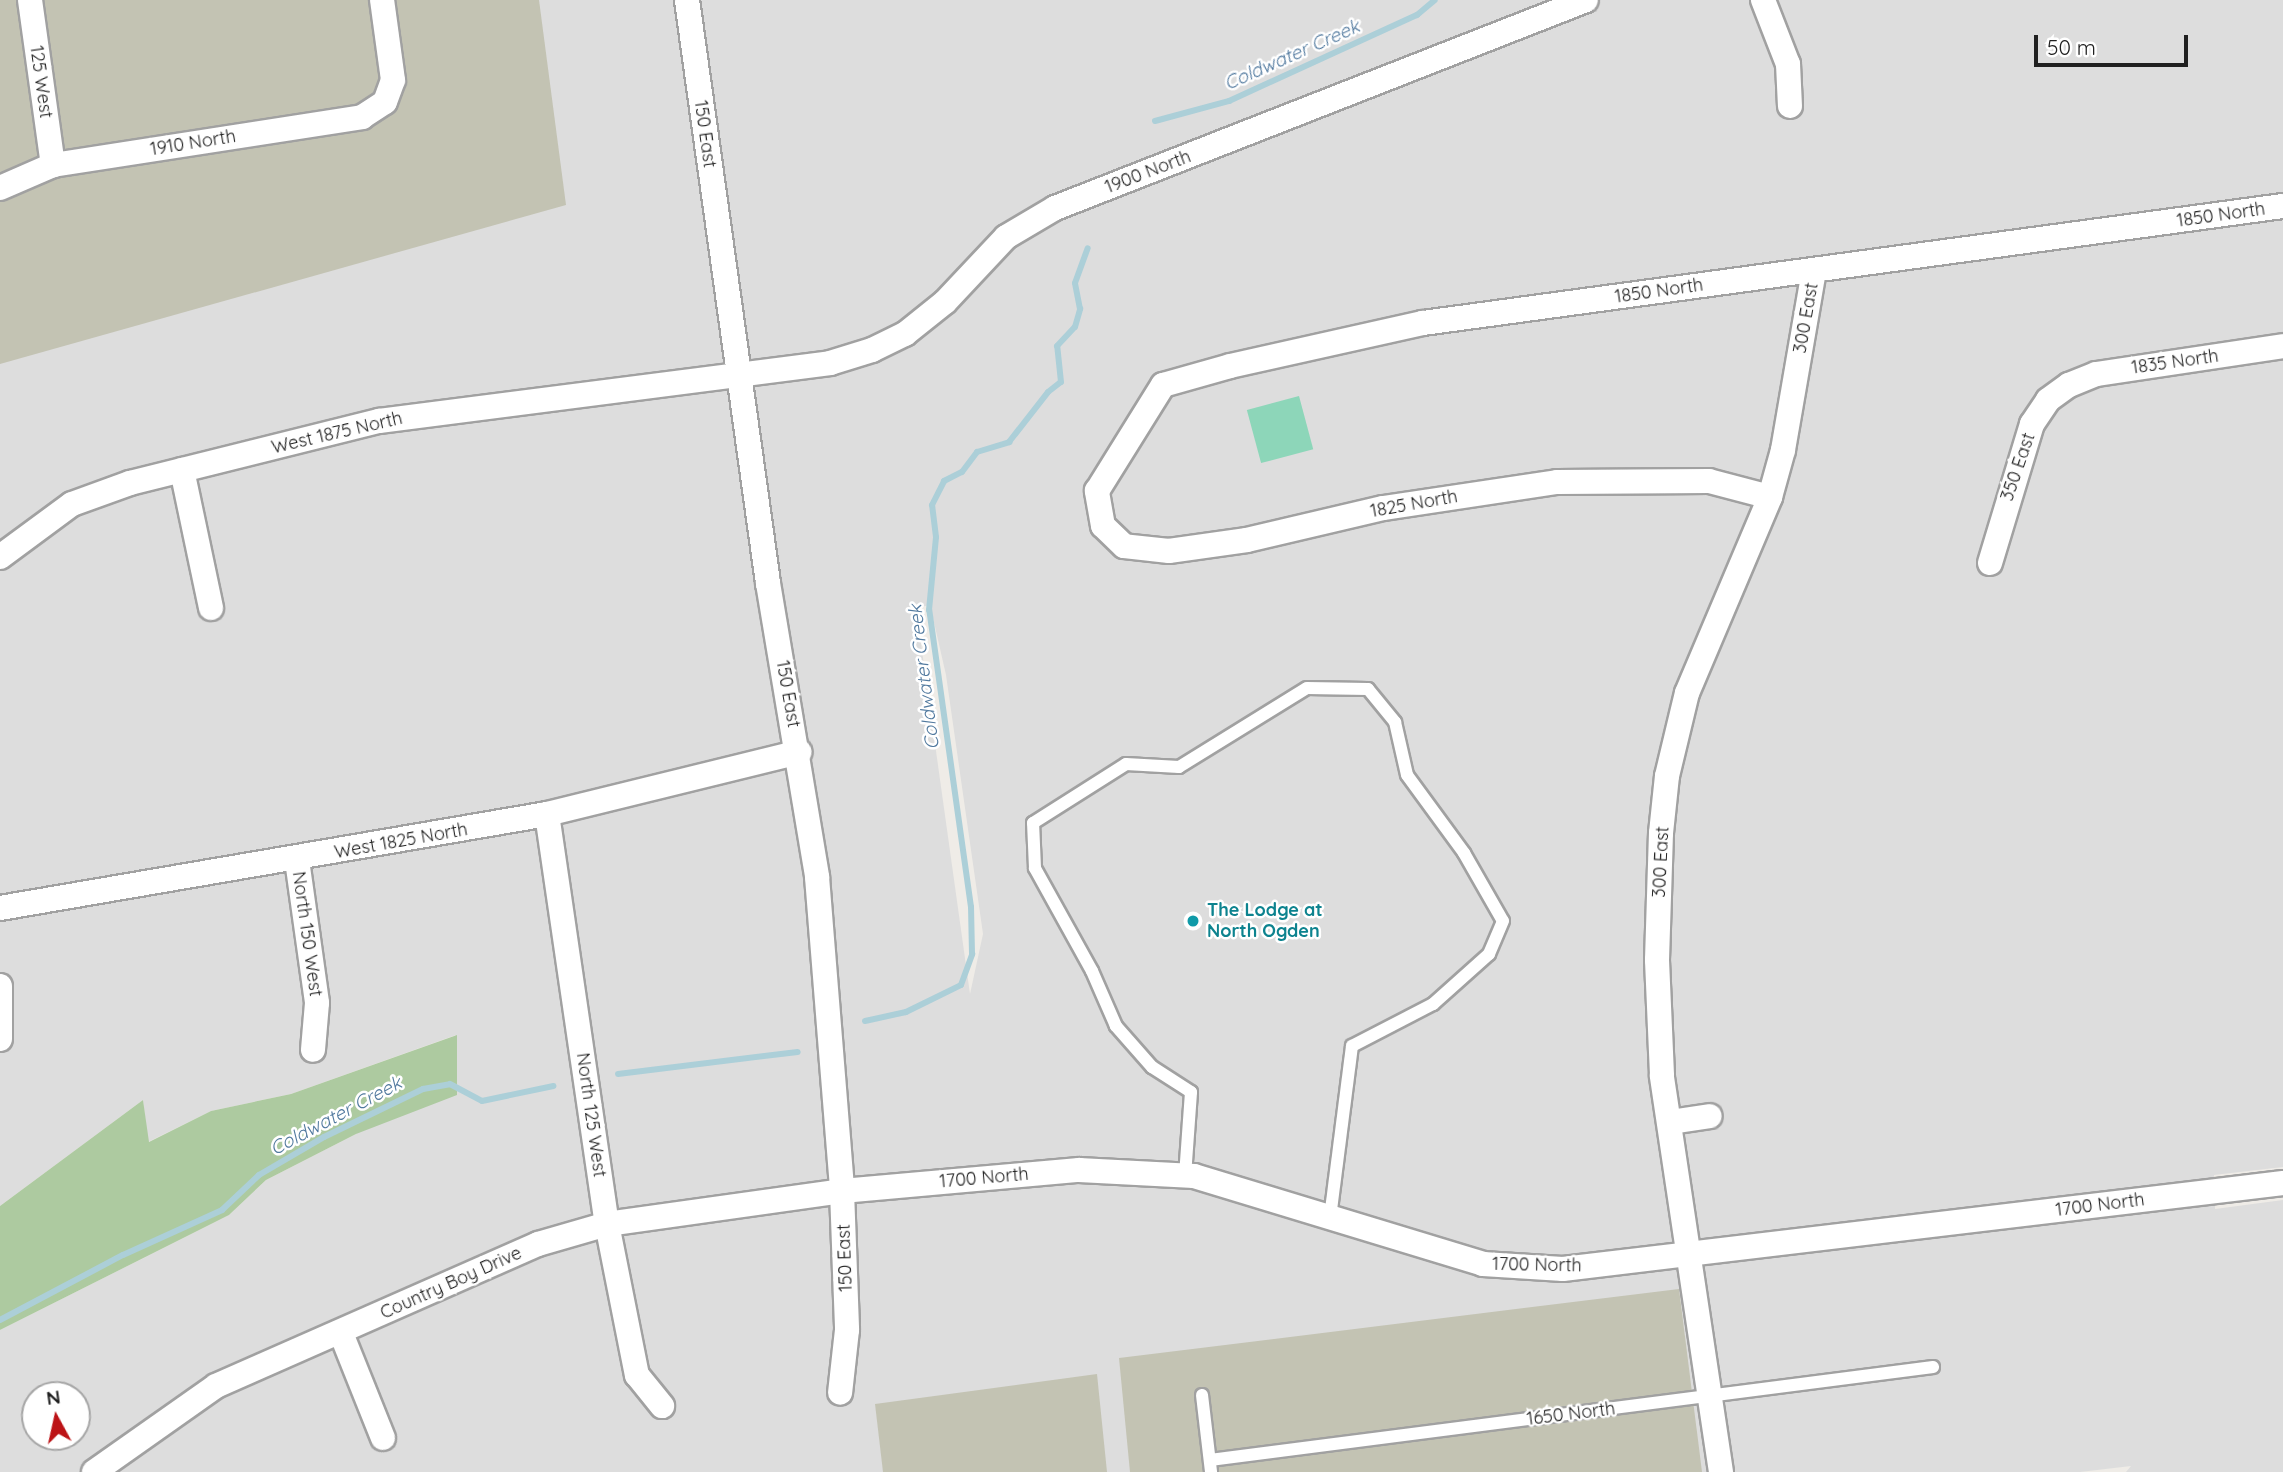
<!DOCTYPE html>
<style>
body{margin:0}
#map{position:relative;width:2283px;height:1472px;overflow:hidden;background:#efece7;font-family:Quicksand,sans-serif}
div>[style]{position:absolute}
.residential>*{inset:0;background:#ddd}
.construction>*{inset:0;background:#c3c3b3}
.forest>*{inset:0;background:#adcaa0}
.pitch>*{inset:0;background:#8dd6b9;transform-origin:0 0}
.stream>*{height:6px;margin:-3px;padding:0 3px;transform-origin:3px;border-radius:3px;background:#accfd8}
.roads{filter:drop-shadow(2px 0 #a1a1a1) drop-shadow(-2px 0 #a1a1a1) drop-shadow(0 2px #a1a1a1) drop-shadow(0 -2px #a1a1a1)}
.lane>*{height:12px;margin:-6px;padding:0 6px;transform-origin:6px;border-radius:6px;background:#fff}
.street>*{height:24px;margin:-12px;padding:0 12px;transform-origin:12px;border-radius:12px;background:#fff}
.dots>*{width:19px;height:19px;translate:-50% -50%;box-sizing:border-box;border:4px solid #fff;border-radius:50%}
span{translate:-50% -50%;white-space:nowrap;text-align:center;line-height:1.15;-webkit-text-stroke:5px #fff;paint-order:stroke}
.street-label{font-size:18px;color:#202020}
.culture-label{font-size:18px;color:#0d838f;font-weight:700}
.left{translate:0 -50%;text-align:left}
.water-label{font-size:19px;color:#527a9f;font-style:italic}
.north{position:absolute;left:21px;top:1381px;width:70px;height:70px;box-sizing:border-box;background:#fff;border:2px solid #a6a6a6;border-radius:50%;rotate:352deg;font-size:19px;font-weight:700;line-height:28px;text-align:center;color:#202020}
.north::after{content:'';display:block;margin:auto;width:24px;height:32px;background:#bc1316;clip-path:polygon(50% 0,100% 100%,50% 72%,0 100%)}
.scale{position:absolute;left:2034px;top:35px;width:154px;height:32px;box-sizing:border-box;border:4px solid #202020;border-top:0;padding-left:9px;font-size:21px;line-height:24px;white-space:nowrap;color:#202020;-webkit-text-stroke:5px #fff;paint-order:stroke}
</style>
<div id="map">
<div class="residential">
<i style="clip-path:polygon(evenodd,0 0,2283px 0,2283px 1167px,2214px 1175px,2215px 1209px,2283px 1200px,2283px 1472px,2126px 1472px,2131px 1466px,2080px 1472px,0 1472px,0 1330px,229px 1215px,266px 1180px,356px 1134px,456px 1035px,291px 1094px,211px 1111px,148px 1142px,143px 1100px,0 1206px,0 0,930px 605px,946px 675px,983px 934px,970px 994px,916px 608px,930px 605px,0 0,35px 1395px,77px 1395px,77px 1437px,35px 1437px,35px 1395px)"></i>
</div>
<div class="construction">
<i style="clip-path:polygon(0 0,539px 0,566px 205px,0 364px)"></i>
<i style="clip-path:polygon(1679px 1289px,1702px 1472px,1130px 1472px,1119px 1358px)"></i>
<i style="clip-path:polygon(1097px 1374px,1107px 1472px,883px 1472px,875px 1404px)"></i>
</div>
<div class="forest">
<i style="clip-path:polygon(457px 1035px,457px 1095px,356px 1134px,266px 1180px,229px 1215px,0 1330px,0 1206px,143px 1100px,149px 1142px,211px 1111px,291px 1094px)"></i>
</div>
<div class="pitch">
<i style="left:1299px;top:396px;width:55px;height:54px;rotate:75deg"></i>
</div>
<div class="stream">
<i style="left:1155px;top:121px;width:77px;rotate:-15.1deg"></i>
<i style="left:1229px;top:101px;width:207px;rotate:-24.6deg"></i>
<i style="left:1417px;top:15px;width:23px;rotate:-40deg"></i>
<i style="left:865px;top:1021px;width:42px;rotate:-12.4deg"></i>
<i style="left:906px;top:1012px;width:61px;rotate:-26.1deg"></i>
<i style="left:961px;top:985px;width:33px;rotate:-70deg"></i>
<i style="left:972px;top:954px;width:47px;rotate:-91.2deg"></i>
<i style="left:971px;top:907px;width:300px;rotate:-98deg"></i>
<i style="left:929px;top:610px;width:73px;rotate:-84.5deg"></i>
<i style="left:936px;top:537px;width:32px;rotate:-97deg"></i>
<i style="left:932px;top:505px;width:27px;rotate:-63deg"></i>
<i style="left:944px;top:481px;width:20px;rotate:-27deg"></i>
<i style="left:962px;top:472px;width:25px;rotate:-53deg"></i>
<i style="left:977px;top:452px;width:34px;rotate:-17deg"></i>
<i style="left:1009px;top:442px;width:63px;rotate:-52deg"></i>
<i style="left:1048px;top:392px;width:16px;rotate:-38deg"></i>
<i style="left:1061px;top:382px;width:36px;rotate:-96deg"></i>
<i style="left:1057px;top:346px;width:26px;rotate:-47deg"></i>
<i style="left:1075px;top:327px;width:19px;rotate:-74deg"></i>
<i style="left:1080px;top:309px;width:26px;rotate:-101deg"></i>
<i style="left:1075px;top:283px;width:37px;rotate:-70deg"></i>
<i style="left:618px;top:1074px;width:181px;rotate:-7deg"></i>
<i style="left:0;top:1320px;width:139px;rotate:-27.9deg"></i>
<i style="left:123px;top:1255px;width:109px;rotate:-24.4deg"></i>
<i style="left:222px;top:1210px;width:51px;rotate:-43.4deg"></i>
<i style="left:259px;top:1175px;width:75px;rotate:-30.3deg"></i>
<i style="left:324px;top:1137px;width:110px;rotate:-25.9deg"></i>
<i style="left:423px;top:1089px;width:27px;rotate:-10deg"></i>
<i style="left:450px;top:1084px;width:36px;rotate:28deg"></i>
<i style="left:482px;top:1101px;width:73px;rotate:-11.9deg"></i>
</div>
<div class="roads">
<div class="lane">
<i style="left:1185px;top:1176px;width:84px;rotate:-85.9deg"></i>
<i style="left:1191px;top:1092px;width:46px;rotate:-147.3deg"></i>
<i style="left:1152px;top:1067px;width:55px;rotate:-131.3deg"></i>
<i style="left:1116px;top:1026px;width:60px;rotate:-113.6deg"></i>
<i style="left:1092px;top:971px;width:118px;rotate:-119deg"></i>
<i style="left:1035px;top:868px;width:45px;rotate:-92.5deg"></i>
<i style="left:1033px;top:823px;width:110px;rotate:-32.4deg"></i>
<i style="left:1126px;top:764px;width:53px;rotate:3.2deg"></i>
<i style="left:1179px;top:767px;width:150px;rotate:-31.7deg"></i>
<i style="left:1307px;top:688px;width:61px;rotate:0.9deg"></i>
<i style="left:1368px;top:689px;width:43px;rotate:50.7deg"></i>
<i style="left:1395px;top:722px;width:54px;rotate:77.2deg"></i>
<i style="left:1407px;top:775px;width:97px;rotate:53.8deg"></i>
<i style="left:1464px;top:853px;width:78px;rotate:60.2deg"></i>
<i style="left:1503px;top:921px;width:36px;rotate:113deg"></i>
<i style="left:1489px;top:954px;width:75px;rotate:138.2deg"></i>
<i style="left:1433px;top:1004px;width:91px;rotate:152.6deg"></i>
<i style="left:1352px;top:1046px;width:173px;rotate:97.3deg"></i>
<i style="left:1202px;top:1395px;width:78px;rotate:83.3deg"></i>
<i style="left:1210px;top:1460px;width:729px;rotate:-7.33deg"></i>
</div>
<div class="street">
<i style="left:30px;top:0;width:167px;rotate:82.1deg"></i>
<i style="left:687px;top:0;width:589px;rotate:82.09deg"></i>
<i style="left:768px;top:583px;width:298px;rotate:80.5deg"></i>
<i style="left:817px;top:877px;width:315px;rotate:85.4deg"></i>
<i style="left:842px;top:1191px;width:139px;rotate:87.9deg"></i>
<i style="left:847px;top:1330px;width:63px;rotate:96.3deg"></i>
<i style="left:1763px;top:0;width:69px;rotate:68.7deg"></i>
<i style="left:1788px;top:64px;width:42px;rotate:87.3deg"></i>
<i style="left:0;top:188px;width:58px;rotate:-23.5deg"></i>
<i style="left:53px;top:165px;width:313px;rotate:-8.8deg"></i>
<i style="left:362px;top:117px;width:27px;rotate:-33deg"></i>
<i style="left:385px;top:102px;width:23px;rotate:-70deg"></i>
<i style="left:393px;top:80px;width:81px;rotate:-97.8deg"></i>
<i style="left:182px;top:470px;width:141px;rotate:78.1deg"></i>
<i style="left:1770px;top:497px;width:63px;rotate:-165.3deg"></i>
<i style="left:1709px;top:481px;width:152px;rotate:179.6deg"></i>
<i style="left:1557px;top:482px;width:176px;rotate:171.5deg"></i>
<i style="left:1383px;top:508px;width:140px;rotate:166.8deg"></i>
<i style="left:1247px;top:540px;width:79px;rotate:172deg"></i>
<i style="left:1169px;top:551px;width:45px;rotate:-173.7deg"></i>
<i style="left:1124px;top:546px;width:29px;rotate:-136deg"></i>
<i style="left:1103px;top:526px;width:36px;rotate:-100deg"></i>
<i style="left:1097px;top:491px;width:125px;rotate:-58.1deg"></i>
<i style="left:1163px;top:385px;width:70px;rotate:-15.8deg"></i>
<i style="left:1230px;top:366px;width:198px;rotate:-12.6deg"></i>
<i style="left:1423px;top:323px;width:868px;rotate:-7.75deg"></i>
<i style="left:0;top:557px;width:89px;rotate:-36.4deg"></i>
<i style="left:72px;top:504px;width:62px;rotate:-19.9deg"></i>
<i style="left:130px;top:483px;width:257px;rotate:-14deg"></i>
<i style="left:379px;top:421px;width:455px;rotate:-7.3deg"></i>
<i style="left:830px;top:363px;width:44px;rotate:-17.2deg"></i>
<i style="left:872px;top:350px;width:37px;rotate:-26deg"></i>
<i style="left:905px;top:334px;width:51px;rotate:-38.7deg"></i>
<i style="left:945px;top:302px;width:89px;rotate:-46.8deg"></i>
<i style="left:1006px;top:237px;width:57px;rotate:-30.6deg"></i>
<i style="left:1055px;top:208px;width:570px;rotate:-21.39deg"></i>
<i style="left:1990px;top:563px;width:145px;rotate:-73.2deg"></i>
<i style="left:2032px;top:424px;width:29px;rotate:-56deg"></i>
<i style="left:2048px;top:400px;width:26px;rotate:-36deg"></i>
<i style="left:2069px;top:385px;width:29px;rotate:-22deg"></i>
<i style="left:2096px;top:374px;width:189px;rotate:-8.5deg"></i>
<i style="left:547px;top:814px;width:414px;rotate:81.7deg"></i>
<i style="left:607px;top:1224px;width:154px;rotate:78.8deg"></i>
<i style="left:637px;top:1375px;width:40px;rotate:51deg"></i>
<i style="left:297px;top:860px;width:144px;rotate:82deg"></i>
<i style="left:317px;top:1003px;width:47px;rotate:94.9deg"></i>
<i style="left:0;top:908px;width:555px;rotate:-9.75deg"></i>
<i style="left:547px;top:814px;width:260px;rotate:-13.8deg"></i>
<i style="left:0;top:986px;width:53px;rotate:90deg"></i>
<i style="left:1670px;top:1122px;width:40px;rotate:-8.5deg"></i>
<i style="left:341px;top:1333px;width:113px;rotate:68.2deg"></i>
<i style="left:94px;top:1472px;width:149px;rotate:-35.2deg"></i>
<i style="left:216px;top:1386px;width:352px;rotate:-23.8deg"></i>
<i style="left:538px;top:1244px;width:72px;rotate:-16.2deg"></i>
<i style="left:607px;top:1224px;width:237px;rotate:-8deg"></i>
<i style="left:842px;top:1191px;width:238px;rotate:-5.1deg"></i>
<i style="left:1079px;top:1170px;width:115px;rotate:3deg"></i>
<i style="left:1194px;top:1176px;width:302px;rotate:16.9deg"></i>
<i style="left:1483px;top:1264px;width:80px;rotate:3.6deg"></i>
<i style="left:1563px;top:1269px;width:725px;rotate:-6.81deg"></i>
<i style="left:1721px;top:1472px;width:401px;rotate:-98.5deg"></i>
<i style="left:1662px;top:1075px;width:115px;rotate:-92.5deg"></i>
<i style="left:1657px;top:960px;width:127px;rotate:-88.2deg"></i>
<i style="left:1661px;top:833px;width:57px;rotate:-84deg"></i>
<i style="left:1667px;top:776px;width:85px;rotate:-76.5deg"></i>
<i style="left:1687px;top:693px;width:213px;rotate:-67deg"></i>
<i style="left:1770px;top:497px;width:49px;rotate:-74.5deg"></i>
<i style="left:1783px;top:450px;width:182px;rotate:-80.2deg"></i>
</div>
</div>
<div class="dots">
<i style="left:1193px;top:921px;background:#0f9aa8"></i>
</div>
<div class="street-label">
<span style="left:41px;top:82px;rotate:82deg">125 West</span>
<span style="left:705px;top:134px;rotate:82deg">150 East</span>
<span style="left:193px;top:143px;rotate:-9deg">1910 North</span>
<span style="left:1148px;top:172px;rotate:-21deg">1900 North</span>
<span style="left:2221px;top:215px;rotate:-8deg">1850 North</span>
<span style="left:1659px;top:291px;rotate:-8deg">1850 North</span>
<span style="left:1806px;top:318px;rotate:-80deg">300 East</span>
<span style="left:2175px;top:362px;rotate:-8deg">1835 North</span>
<span style="left:337px;top:433px;rotate:-13deg">West 1875 North</span>
<span style="left:2018px;top:467px;rotate:-71deg">350 East</span>
<span style="left:1414px;top:504px;rotate:-10deg">1825 North</span>
<span style="left:788px;top:694px;rotate:80deg">150 East</span>
<span style="left:401px;top:841px;rotate:-10deg">West 1825 North</span>
<span style="left:1661px;top:862px;rotate:-87deg">300 East</span>
<span style="left:307px;top:934px;rotate:82deg">North 150 West</span>
<span style="left:591px;top:1115px;rotate:82deg">North 125 West</span>
<span style="left:984px;top:1178px;rotate:-5deg">1700 North</span>
<span style="left:2100px;top:1205px;rotate:-7deg">1700 North</span>
<span style="left:845px;top:1258px;rotate:-92deg">150 East</span>
<span style="left:1537px;top:1265px;rotate:1deg">1700 North</span>
<span style="left:451px;top:1283px;rotate:-24deg">Country Boy Drive</span>
<span style="left:1571px;top:1414px;rotate:-7deg">1650 North</span>
</div>
<div class="culture-label">
<span class="left" style="left:1207px;top:921px">The Lodge at<br>North Ogden</span>
</div>
<div class="water-label">
<span style="left:1292px;top:55px;rotate:-24deg">Coldwater Creek</span>
<span style="left:924px;top:677px;rotate:-97deg">Coldwater Creek</span>
<span style="left:336px;top:1116px;rotate:-28deg">Coldwater Creek</span>
</div>
<div class="north">N</div>
<div class="scale">50 m</div>
</div>
